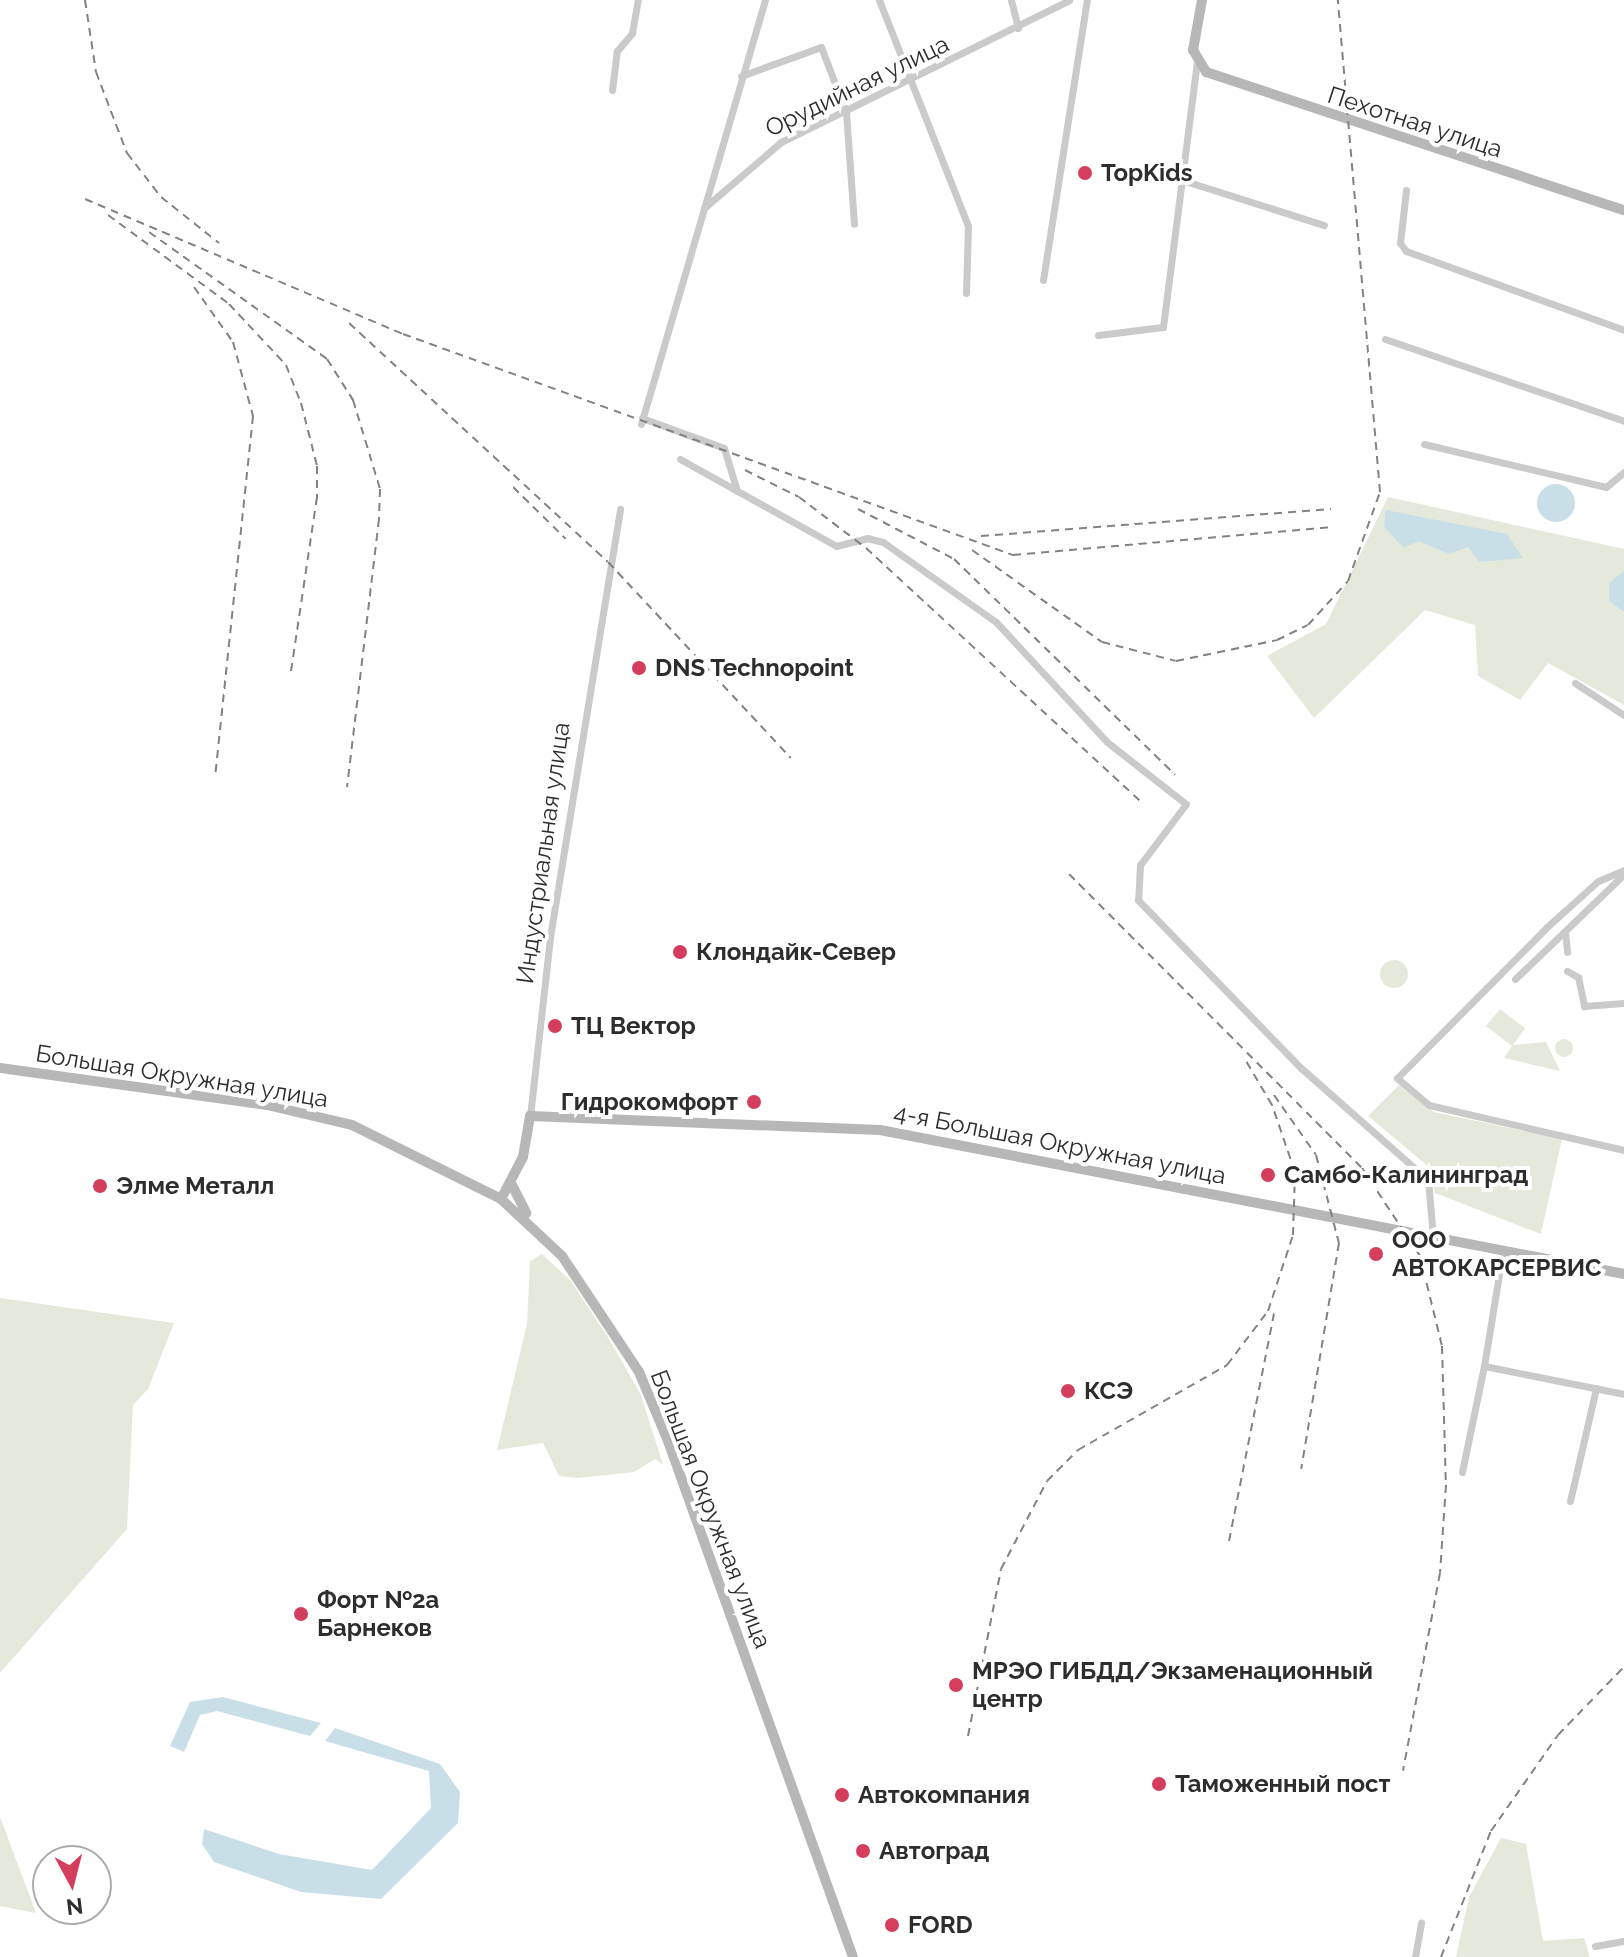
<!DOCTYPE html>
<meta charset="utf-8">
<style>
body{margin:0}
#map{position:relative;width:1624px;height:1957px;overflow:hidden;background:#fff;font-family:Raleway,sans-serif}
div>[style]{position:absolute}
.green>*{inset:0;background:#e4e9db}
.round{border-radius:50%}
.water>*{inset:0;background:#c9dfe7}
.street>*{height:7px;margin:-3.5px;padding:0 3.5px;transform-origin:3.5px;border-radius:3.5px;background:#cacaca}
.secondary>*{height:10px;margin:-5px;padding:0 5px;transform-origin:5px;border-radius:5px;background:#b7b7b7}
.rail>*{height:2px;margin-top:-1px;transform-origin:0;background:repeating-linear-gradient(90deg,#828282 0 8px,transparent 0 14px)}
.dots>*{width:22px;height:22px;translate:-50% -50%;box-sizing:border-box;border:4px solid #fff;border-radius:50%}
span{translate:-50% -50%;white-space:nowrap;text-align:center;line-height:1.15;-webkit-text-stroke:8px #fff;paint-order:stroke}
.street-label{font-size:24px;color:#2d2d2d}
.poi-label{font-size:24px;color:#2d2d2d;font-weight:700}
.left{translate:0 -50%;text-align:left}
.right{translate:-100% -50%;text-align:right}
.north{position:absolute;left:32px;top:1845px;width:80px;height:80px;box-sizing:border-box;background:#fff;border:2px solid #ababab;border-radius:50%;rotate:173deg;font-size:22px;font-weight:700;line-height:32px;text-align:center;color:#2d2d2d}
.north::after{content:'';display:block;margin:auto;width:28px;height:36px;background:#d43e5c;clip-path:polygon(50% 0,100% 100%,50% 72%,0 100%)}
</style>
<div id="map">
<div class="green">
<i style="clip-path:polygon(1388px 497px,1624px 549px,1624px 705px,1548px 663px,1520px 700px,1478px 676px,1475px 625px,1425px 610px,1314px 718px,1267px 656px,1326px 624px)"></i>
<i class="round" style="left:1380px;top:960px;width:28px;height:28px"></i>
<i style="clip-path:polygon(1500px 1009px,1525px 1028px,1513px 1045px,1546px 1042px,1560px 1071px,1504px 1058px,1512px 1046px,1486px 1026px)"></i>
<i class="round" style="left:1555px;top:1039px;width:18px;height:18px"></i>
<i style="clip-path:polygon(1399px 1085px,1434px 1112px,1562px 1139px,1541px 1234px,1435px 1193px,1429px 1167px,1368px 1116px)"></i>
<i style="clip-path:polygon(542px 1254px,571px 1281px,609px 1339px,641px 1395px,663px 1465px,655px 1459px,634px 1472px,578px 1478px,559px 1476px,543px 1443px,497px 1450px,527px 1324px,530px 1261px)"></i>
<i style="clip-path:polygon(0 1298px,174px 1323px,148px 1389px,133px 1405px,127px 1529px,0 1673px)"></i>
<i style="clip-path:polygon(0 1817px,36px 1913px,0 1906px)"></i>
<i style="clip-path:polygon(1501px 1838px,1526px 1844px,1543px 1941px,1584px 1938px,1590px 1957px,1456px 1957px,1469px 1897px)"></i>
</div>
<div class="water">
<i class="round" style="left:1537px;top:484px;width:38px;height:38px"></i>
<i style="clip-path:polygon(1386px 510px,1507px 534px,1523px 558px,1479px 562px,1468px 547px,1449px 554px,1419px 541px,1404px 548px,1384px 527px)"></i>
<i style="clip-path:polygon(1624px 571px,1624px 612px,1609px 601px,1609px 583px)"></i>
<i style="clip-path:polygon(223px 1697px,321px 1723px,310px 1736px,217px 1711px,200px 1715px,184px 1752px,170px 1746px,190px 1702px)"></i>
<i style="clip-path:polygon(335px 1728px,440px 1764px,460px 1792px,458px 1823px,381px 1899px,301px 1892px,214px 1862px,202px 1844px,204px 1829px,279px 1854px,372px 1870px,431px 1808px,429px 1771px,325px 1741px)"></i>
</div>
<div class="street">
<i style="left:879px;top:0;width:243px;rotate:68.5deg"></i>
<i style="left:968px;top:226px;width:67px;rotate:91.7deg"></i>
<i style="left:1011px;top:0;width:29px;rotate:76deg"></i>
<i style="left:741px;top:76px;width:85px;rotate:-19.9deg"></i>
<i style="left:821px;top:47px;width:70px;rotate:69deg"></i>
<i style="left:846px;top:112px;width:112px;rotate:85.9deg"></i>
<i style="left:612px;top:90px;width:39px;rotate:-83deg"></i>
<i style="left:617px;top:51px;width:23px;rotate:-50deg"></i>
<i style="left:632px;top:33px;width:34px;rotate:-80deg"></i>
<i style="left:1182px;top:180px;width:149px;rotate:17.6deg"></i>
<i style="left:1406px;top:190px;width:53px;rotate:96.5deg"></i>
<i style="left:1400px;top:243px;width:10px;rotate:53deg"></i>
<i style="left:1406px;top:251px;width:232px;rotate:19.9deg"></i>
<i style="left:704px;top:208px;width:101px;rotate:-40.6deg"></i>
<i style="left:781px;top:142px;width:321px;rotate:-26.2deg"></i>
<i style="left:1043px;top:280px;width:283px;rotate:-81.1deg"></i>
<i style="left:1098px;top:335px;width:65px;rotate:-7deg"></i>
<i style="left:1163px;top:327px;width:266px;rotate:-82.7deg"></i>
<i style="left:1385px;top:339px;width:253px;rotate:18.9deg"></i>
<i style="left:642px;top:418px;width:87px;rotate:20.1deg"></i>
<i style="left:724px;top:448px;width:45px;rotate:73.2deg"></i>
<i style="left:641px;top:424px;width:442px;rotate:-73.7deg"></i>
<i style="left:1424px;top:444px;width:187px;rotate:13.3deg"></i>
<i style="left:1606px;top:487px;width:23px;rotate:-40deg"></i>
<i style="left:680px;top:459px;width:179px;rotate:29.1deg"></i>
<i style="left:836px;top:546px;width:32px;rotate:-14deg"></i>
<i style="left:867px;top:538px;width:16px;rotate:14deg"></i>
<i style="left:883px;top:542px;width:138px;rotate:35.3deg"></i>
<i style="left:996px;top:622px;width:163px;rotate:47.2deg"></i>
<i style="left:1107px;top:742px;width:100px;rotate:38.1deg"></i>
<i style="left:1186px;top:804px;width:76px;rotate:127deg"></i>
<i style="left:1140px;top:865px;width:35px;rotate:93deg"></i>
<i style="left:1138px;top:900px;width:234px;rotate:45.9deg"></i>
<i style="left:1301px;top:1068px;width:169px;rotate:41.4deg"></i>
<i style="left:1428px;top:1180px;width:57px;rotate:85deg"></i>
<i style="left:1575px;top:683px;width:59px;rotate:33.1deg"></i>
<i style="left:1624px;top:870px;width:28px;rotate:157deg"></i>
<i style="left:1598px;top:881px;width:69px;rotate:138deg"></i>
<i style="left:1547px;top:927px;width:213px;rotate:134.8deg"></i>
<i style="left:1397px;top:1078px;width:42px;rotate:40.2deg"></i>
<i style="left:1429px;top:1105px;width:200px;rotate:13deg"></i>
<i style="left:1565px;top:932px;width:20px;rotate:84deg"></i>
<i style="left:1567px;top:971px;width:13px;rotate:29deg"></i>
<i style="left:1578px;top:977px;width:30px;rotate:78deg"></i>
<i style="left:1584px;top:1006px;width:40px;rotate:-4.3deg"></i>
<i style="left:1515px;top:979px;width:151px;rotate:-43.9deg"></i>
<i style="left:530px;top:1116px;width:180px;rotate:-83.6deg"></i>
<i style="left:550px;top:937px;width:434px;rotate:-80.7deg"></i>
<i style="left:1503px;top:1250px;width:118px;rotate:99.3deg"></i>
<i style="left:1484px;top:1366px;width:143px;rotate:11.3deg"></i>
<i style="left:1462px;top:1472px;width:108px;rotate:-78.3deg"></i>
<i style="left:1570px;top:1501px;width:116px;rotate:-77deg"></i>
<i style="left:1595px;top:1946px;width:29px;rotate:-10deg"></i>
<i style="left:1415px;top:1957px;width:35px;rotate:-80deg"></i>
</div>
<div class="secondary">
<i style="left:1202px;top:0;width:51px;rotate:100.2deg"></i>
<i style="left:1193px;top:50px;width:26px;rotate:59deg"></i>
<i style="left:1206px;top:72px;width:440px;rotate:18.3deg"></i>
<i style="left:0;top:1068px;width:270px;rotate:7.9deg"></i>
<i style="left:267px;top:1105px;width:87px;rotate:13.2deg"></i>
<i style="left:352px;top:1125px;width:166px;rotate:26.4deg"></i>
<i style="left:501px;top:1199px;width:83px;rotate:43.1deg"></i>
<i style="left:562px;top:1256px;width:139px;rotate:56.4deg"></i>
<i style="left:639px;top:1372px;width:75px;rotate:67.2deg"></i>
<i style="left:668px;top:1441px;width:548px;rotate:70.28deg"></i>
<i style="left:511px;top:1183px;width:34px;rotate:63deg"></i>
<i style="left:501px;top:1199px;width:47px;rotate:-62.4deg"></i>
<i style="left:523px;top:1157px;width:42px;rotate:-80.3deg"></i>
<i style="left:530px;top:1116px;width:350px;rotate:2.3deg"></i>
<i style="left:880px;top:1130px;width:758px;rotate:10.95deg"></i>
</div>
<div class="rail">
<i style="left:85px;top:0;width:73px;rotate:81.3deg"></i>
<i style="left:96px;top:72px;width:87px;rotate:69.1deg"></i>
<i style="left:127px;top:153px;width:56px;rotate:52.3deg"></i>
<i style="left:161px;top:197px;width:74px;rotate:38.4deg"></i>
<i style="left:85px;top:199px;width:345px;rotate:23deg"></i>
<i style="left:403px;top:334px;width:649px;rotate:19.92deg"></i>
<i style="left:1013px;top:555px;width:321px;rotate:-5deg"></i>
<i style="left:108px;top:215px;width:150px;rotate:36.3deg"></i>
<i style="left:229px;top:304px;width:83px;rotate:46.9deg"></i>
<i style="left:286px;top:365px;width:41px;rotate:68.5deg"></i>
<i style="left:301px;top:403px;width:65px;rotate:75.7deg"></i>
<i style="left:317px;top:466px;width:31px;rotate:90deg"></i>
<i style="left:317px;top:497px;width:177px;rotate:98.5deg"></i>
<i style="left:149px;top:232px;width:219px;rotate:35.5deg"></i>
<i style="left:327px;top:359px;width:49px;rotate:57.6deg"></i>
<i style="left:353px;top:400px;width:93px;rotate:73.1deg"></i>
<i style="left:380px;top:489px;width:30px;rotate:92deg"></i>
<i style="left:379px;top:519px;width:270px;rotate:96.8deg"></i>
<i style="left:194px;top:287px;width:67px;rotate:54.7deg"></i>
<i style="left:233px;top:342px;width:77px;rotate:74.9deg"></i>
<i style="left:253px;top:416px;width:363px;rotate:96deg"></i>
<i style="left:349px;top:323px;width:352px;rotate:42.7deg"></i>
<i style="left:608px;top:562px;width:268px;rotate:47deg"></i>
<i style="left:745px;top:470px;width:60px;rotate:26.6deg"></i>
<i style="left:799px;top:497px;width:84px;rotate:37.3deg"></i>
<i style="left:866px;top:548px;width:376px;rotate:42.7deg"></i>
<i style="left:513px;top:487px;width:74px;rotate:44.5deg"></i>
<i style="left:858px;top:509px;width:108px;rotate:27.5deg"></i>
<i style="left:954px;top:559px;width:309px;rotate:44.3deg"></i>
<i style="left:981px;top:536px;width:351px;rotate:-4.4deg"></i>
<i style="left:972px;top:550px;width:159px;rotate:35.3deg"></i>
<i style="left:1102px;top:642px;width:76px;rotate:14.4deg"></i>
<i style="left:1176px;top:661px;width:103px;rotate:-11.7deg"></i>
<i style="left:1277px;top:640px;width:34px;rotate:-26deg"></i>
<i style="left:1308px;top:625px;width:59px;rotate:-47.7deg"></i>
<i style="left:1348px;top:581px;width:95px;rotate:-70.2deg"></i>
<i style="left:1380px;top:492px;width:494px;rotate:-94.9deg"></i>
<i style="left:1069px;top:874px;width:415px;rotate:45.1deg"></i>
<i style="left:1362px;top:1168px;width:105px;rotate:56.6deg"></i>
<i style="left:1420px;top:1256px;width:93px;rotate:76.3deg"></i>
<i style="left:1442px;top:1346px;width:139px;rotate:88.4deg"></i>
<i style="left:1446px;top:1485px;width:88px;rotate:93.9deg"></i>
<i style="left:1440px;top:1573px;width:201px;rotate:100.6deg"></i>
<i style="left:1274px;top:1095px;width:73px;rotate:55deg"></i>
<i style="left:1316px;top:1155px;width:91px;rotate:75.4deg"></i>
<i style="left:1339px;top:1243px;width:229px;rotate:99.5deg"></i>
<i style="left:1229px;top:1541px;width:237px;rotate:-78.8deg"></i>
<i style="left:968px;top:1736px;width:170px;rotate:-78.8deg"></i>
<i style="left:1001px;top:1569px;width:99px;rotate:-62.4deg"></i>
<i style="left:1047px;top:1481px;width:44px;rotate:-45deg"></i>
<i style="left:1078px;top:1450px;width:172px;rotate:-29.7deg"></i>
<i style="left:1227px;top:1365px;width:68px;rotate:-52.8deg"></i>
<i style="left:1268px;top:1311px;width:80px;rotate:-71.8deg"></i>
<i style="left:1293px;top:1235px;width:63px;rotate:-88.2deg"></i>
<i style="left:1295px;top:1172px;width:71px;rotate:-108.9deg"></i>
<i style="left:1272px;top:1105px;width:51px;rotate:-120.6deg"></i>
<i style="left:1441px;top:1957px;width:136px;rotate:-68.4deg"></i>
<i style="left:1491px;top:1831px;width:117px;rotate:-55.1deg"></i>
<i style="left:1558px;top:1735px;width:95px;rotate:-45.9deg"></i>
</div>
<div class="dots">
<i style="left:1085px;top:173px;background:#d43e5c"></i>
<i style="left:639px;top:668px;background:#d43e5c"></i>
<i style="left:680px;top:952px;background:#d43e5c"></i>
<i style="left:555px;top:1026px;background:#d43e5c"></i>
<i style="left:754px;top:1102px;background:#d43e5c"></i>
<i style="left:1268px;top:1175px;background:#d43e5c"></i>
<i style="left:100px;top:1186px;background:#d43e5c"></i>
<i style="left:1376px;top:1254px;background:#d43e5c"></i>
<i style="left:1068px;top:1391px;background:#d43e5c"></i>
<i style="left:301px;top:1614px;background:#d43e5c"></i>
<i style="left:956px;top:1685px;background:#d43e5c"></i>
<i style="left:1159px;top:1784px;background:#d43e5c"></i>
<i style="left:842px;top:1795px;background:#d43e5c"></i>
<i style="left:863px;top:1851px;background:#d43e5c"></i>
<i style="left:892px;top:1925px;background:#d43e5c"></i>
</div>
<div class="street-label">
<span style="left:857px;top:86px;rotate:-26deg">Орудийная улица</span>
<span style="left:1415px;top:122px;rotate:18deg">Пехотная улица</span>
<span style="left:543px;top:853px;rotate:-82deg">Индустриальная улица</span>
<span style="left:182px;top:1076px;rotate:9deg">Большая Окружная улица</span>
<span style="left:1060px;top:1144px;rotate:11deg">4-я Большая Окружная улица</span>
<span style="left:711px;top:1509px;rotate:69deg">Большая Окружная улица</span>
</div>
<div class="poi-label">
<span class="left" style="left:1101px;top:173px">TopKids</span>
<span class="left" style="left:655px;top:668px">DNS Technopoint</span>
<span class="left" style="left:696px;top:952px">Клондайк-Север</span>
<span class="left" style="left:571px;top:1026px">ТЦ Вектор</span>
<span class="right" style="left:738px;top:1102px">Гидрокомфорт</span>
<span class="left" style="left:1284px;top:1175px">Самбо-Калининград</span>
<span class="left" style="left:116px;top:1186px">Элме Металл</span>
<span class="left" style="left:1392px;top:1254px">ООО<br>АВТОКАРСЕРВИС</span>
<span class="left" style="left:1084px;top:1391px">КСЭ</span>
<span class="left" style="left:317px;top:1614px">Форт №2а<br>Барнеков</span>
<span class="left" style="left:972px;top:1685px">МРЭО ГИБДД/Экзаменационный<br>центр</span>
<span class="left" style="left:1175px;top:1784px">Таможенный пост</span>
<span class="left" style="left:858px;top:1795px">Автокомпания</span>
<span class="left" style="left:879px;top:1851px">Автоград</span>
<span class="left" style="left:908px;top:1925px">FORD</span>
</div>
<div class="north">N</div>
</div>
